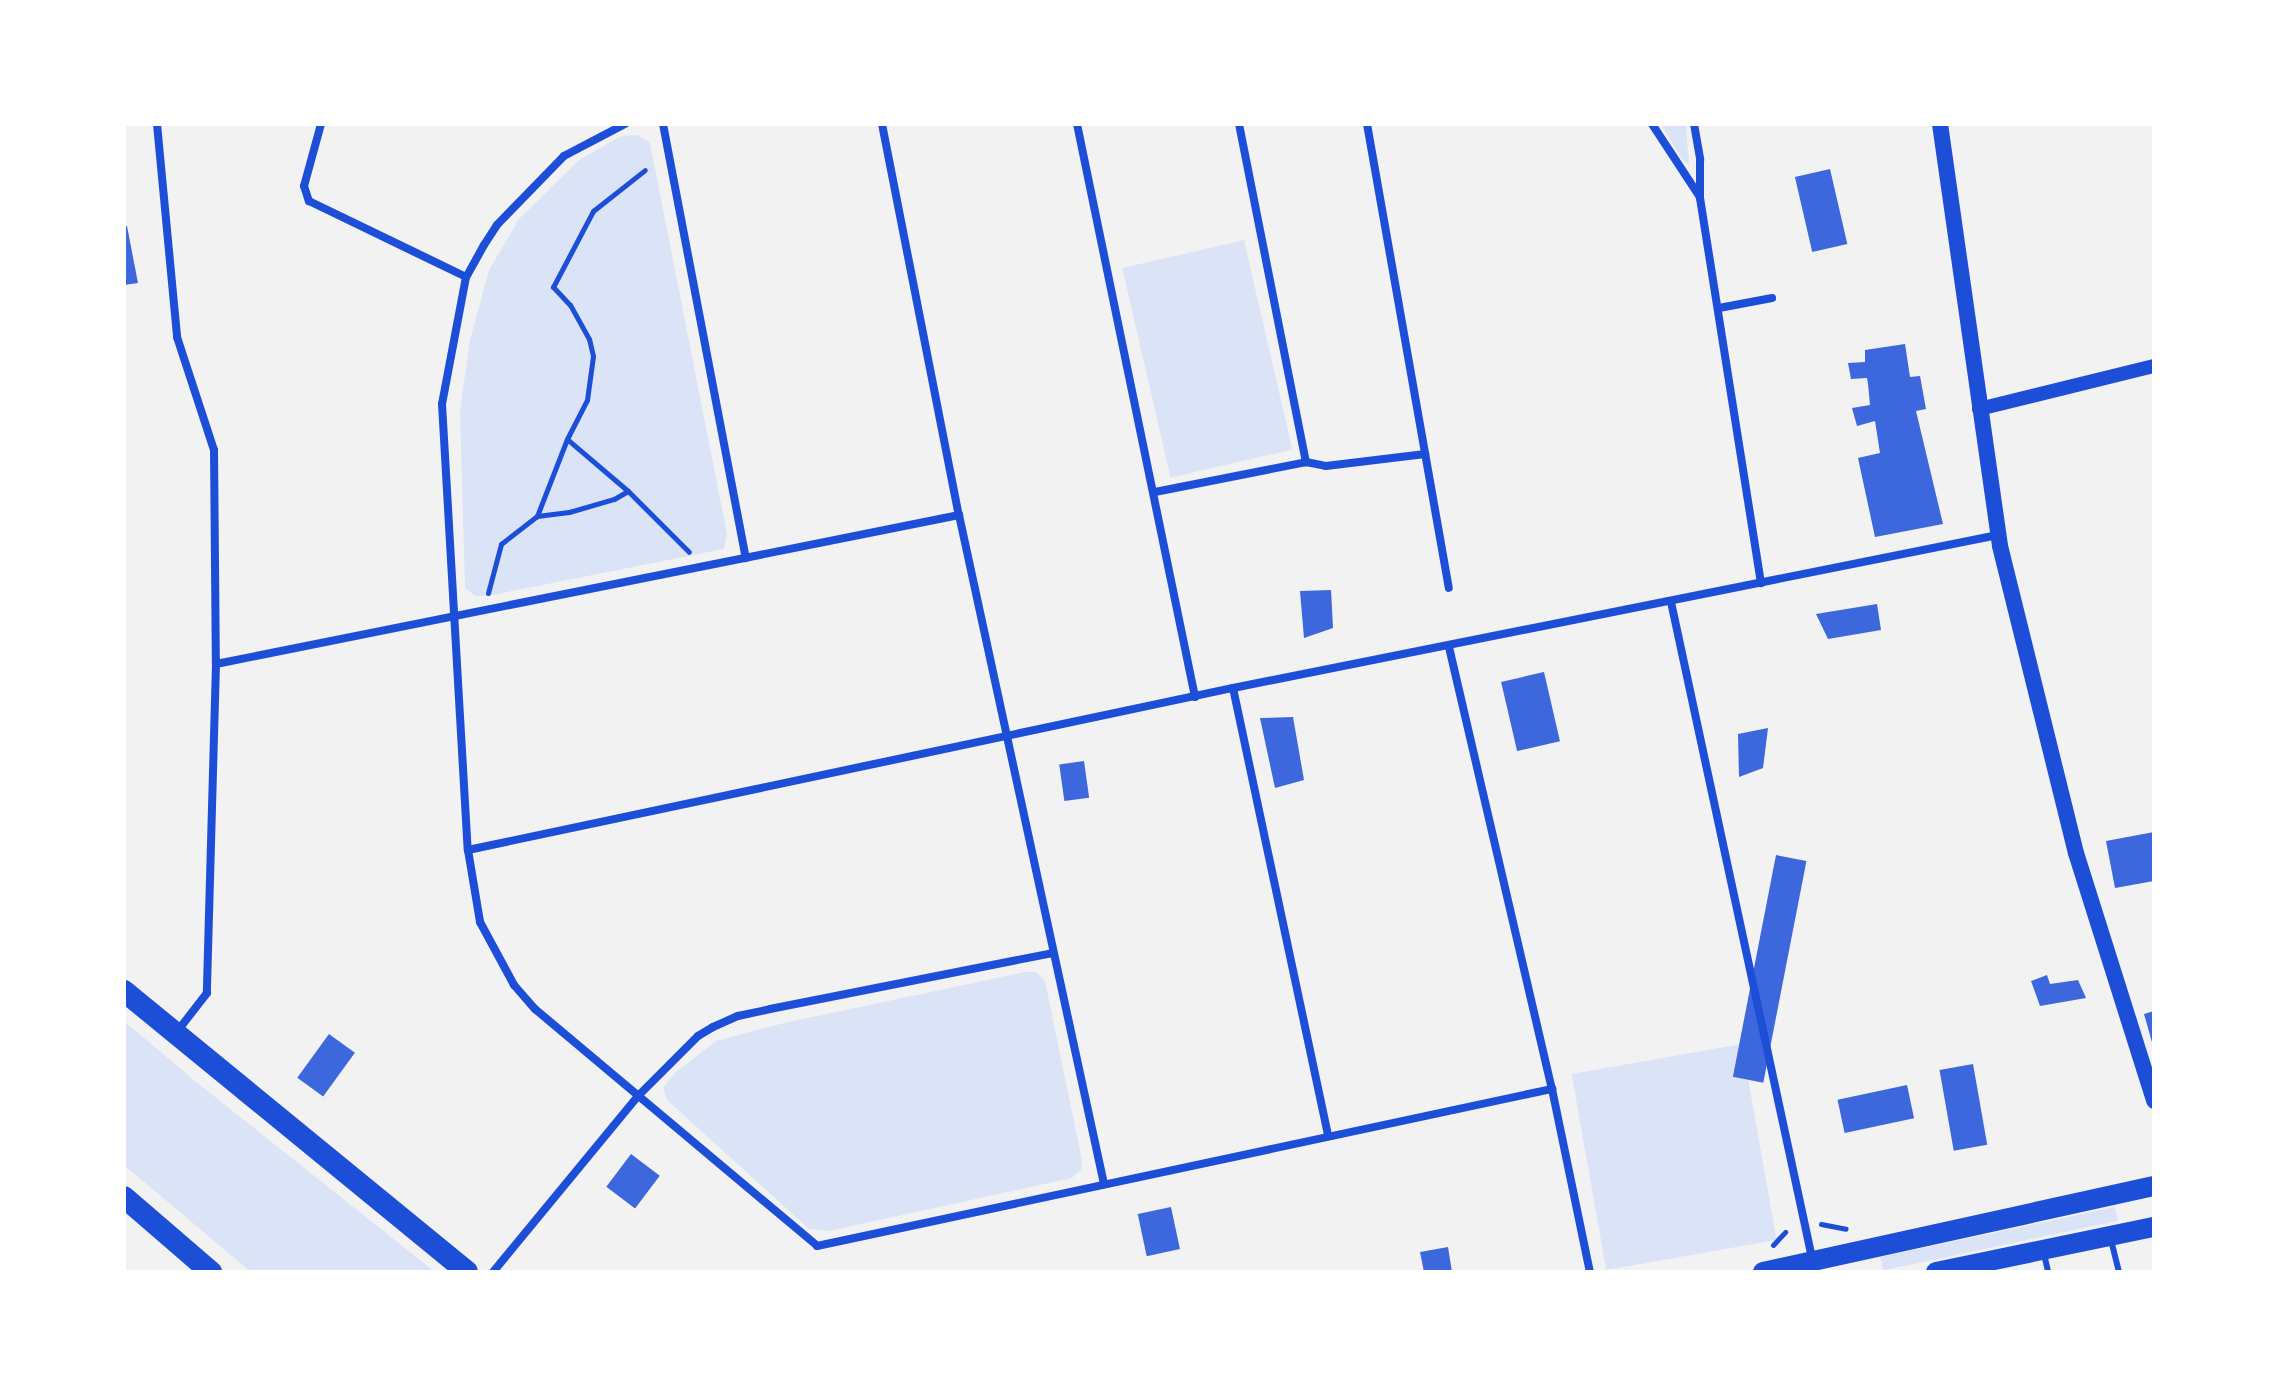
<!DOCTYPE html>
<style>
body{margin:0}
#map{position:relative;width:2278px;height:1396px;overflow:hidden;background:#f2f2f2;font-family:"Work Sans",sans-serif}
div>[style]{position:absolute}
.green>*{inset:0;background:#dbe4f7;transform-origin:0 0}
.building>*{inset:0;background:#3d67dc;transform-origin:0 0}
.path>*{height:5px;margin:-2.5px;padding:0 2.5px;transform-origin:2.5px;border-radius:2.5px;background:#1d4ed8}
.service>*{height:6px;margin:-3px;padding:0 3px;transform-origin:3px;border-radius:3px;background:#1d4ed8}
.minor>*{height:8px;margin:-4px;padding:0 4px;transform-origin:4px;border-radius:4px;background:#1d4ed8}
.tertiary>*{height:14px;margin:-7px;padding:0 7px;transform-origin:7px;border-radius:7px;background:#1d4ed8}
.secondary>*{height:16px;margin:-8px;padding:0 8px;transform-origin:8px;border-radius:8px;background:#1d4ed8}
.primary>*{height:20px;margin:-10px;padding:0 10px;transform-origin:10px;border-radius:10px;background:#1d4ed8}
.trunk>*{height:22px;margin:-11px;padding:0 11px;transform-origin:11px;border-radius:11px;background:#1d4ed8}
span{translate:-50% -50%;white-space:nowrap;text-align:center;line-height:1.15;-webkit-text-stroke:6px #fff;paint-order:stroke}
.frame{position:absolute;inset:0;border:126px solid #fff;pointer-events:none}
</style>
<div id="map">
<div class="green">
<i style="clip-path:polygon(1661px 124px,1686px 124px,1689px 165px,1683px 161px)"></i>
<i style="clip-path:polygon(637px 135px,650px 143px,727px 534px,724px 549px,487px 596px,475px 596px,465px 588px,460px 411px,470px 340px,489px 270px,519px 219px,579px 160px,621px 136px)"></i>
<i style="left:1244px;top:240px;width:215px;height:125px;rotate:77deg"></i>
<i style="clip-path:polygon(1025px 972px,1036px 972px,1045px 981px,1082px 1160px,1081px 1170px,1072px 1178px,829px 1231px,809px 1229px,667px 1100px,663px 1088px,676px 1072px,716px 1041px,784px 1023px)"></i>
<i style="clip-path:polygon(124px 1021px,195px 1081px,435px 1272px,251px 1272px,124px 1165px)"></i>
<i style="left:1742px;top:1044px;width:199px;height:173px;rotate:80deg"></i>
<i style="left:2115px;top:1207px;width:14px;height:240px;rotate:78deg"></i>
</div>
<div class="building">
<i style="left:1830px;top:169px;width:77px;height:36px;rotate:77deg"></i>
<i style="clip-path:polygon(127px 226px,138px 283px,124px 285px,124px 227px)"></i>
<i style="clip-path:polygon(1905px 344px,1910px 377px,1920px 376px,1926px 409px,1916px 411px,1943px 524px,1875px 537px,1858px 458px,1880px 453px,1875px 421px,1857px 426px,1852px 408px,1870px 405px,1868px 384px,1867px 378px,1851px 379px,1848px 363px,1865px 362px,1865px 350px)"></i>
<i style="clip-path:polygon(1331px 590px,1333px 628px,1304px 638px,1300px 591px)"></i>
<i style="clip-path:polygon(1877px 604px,1881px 630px,1828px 639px,1816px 614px)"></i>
<i style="left:1544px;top:672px;width:71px;height:44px;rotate:77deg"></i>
<i style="clip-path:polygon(1293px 717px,1304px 780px,1275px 788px,1260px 718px)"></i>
<i style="clip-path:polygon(1768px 728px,1763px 768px,1739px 777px,1738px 734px)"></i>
<i style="left:1084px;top:761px;width:37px;height:25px;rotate:82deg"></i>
<i style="clip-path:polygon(2154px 832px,2154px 881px,2115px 888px,2106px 841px)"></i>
<i style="left:1776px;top:855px;width:31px;height:226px;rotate:11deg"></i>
<i style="clip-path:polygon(2047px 975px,2050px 984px,2078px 980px,2086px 998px,2040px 1006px,2031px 981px)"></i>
<i style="clip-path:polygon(2154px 1011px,2154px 1046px,2153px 1046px,2144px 1014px)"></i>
<i style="left:329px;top:1034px;width:32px;height:54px;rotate:36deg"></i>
<i style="left:1973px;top:1064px;width:82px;height:34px;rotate:80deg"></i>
<i style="left:1907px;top:1085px;width:34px;height:71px;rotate:78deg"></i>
<i style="left:631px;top:1154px;width:36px;height:41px;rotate:37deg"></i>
<i style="left:1171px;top:1207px;width:43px;height:34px;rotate:78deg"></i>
<i style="clip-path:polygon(1448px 1247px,1452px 1272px,1424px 1272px,1420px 1252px)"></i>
</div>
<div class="path">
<i style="left:567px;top:439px;width:44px;rotate:-62.9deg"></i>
<i style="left:587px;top:400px;width:44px;rotate:-82.2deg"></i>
<i style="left:593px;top:356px;width:17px;rotate:-103deg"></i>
<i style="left:589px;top:339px;width:39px;rotate:-119deg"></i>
<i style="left:570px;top:305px;width:25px;rotate:-133deg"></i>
<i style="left:553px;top:287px;width:86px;rotate:-62.2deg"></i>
<i style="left:593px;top:211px;width:66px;rotate:-38.3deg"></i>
<i style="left:628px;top:491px;width:86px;rotate:45deg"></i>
<i style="left:488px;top:593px;width:51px;rotate:-75.1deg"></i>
<i style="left:501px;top:544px;width:46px;rotate:-37.9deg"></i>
<i style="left:537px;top:516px;width:32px;rotate:-7deg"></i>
<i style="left:569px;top:512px;width:47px;rotate:-16.1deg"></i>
<i style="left:614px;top:499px;width:16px;rotate:-30deg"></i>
<i style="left:628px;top:491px;width:80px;rotate:-139.6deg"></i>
<i style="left:567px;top:439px;width:83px;rotate:111.3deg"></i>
<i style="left:1821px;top:1224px;width:25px;rotate:11deg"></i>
<i style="left:1773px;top:1245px;width:18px;rotate:-47deg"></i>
</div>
<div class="service">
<i style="left:2111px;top:1240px;width:33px;rotate:76deg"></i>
<i style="left:2044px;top:1254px;width:18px;rotate:77deg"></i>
</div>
<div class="minor">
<i style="left:157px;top:124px;width:214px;rotate:84.6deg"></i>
<i style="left:177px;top:337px;width:119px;rotate:71.9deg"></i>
<i style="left:214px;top:450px;width:214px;rotate:89.5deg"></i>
<i style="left:216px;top:664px;width:329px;rotate:91.6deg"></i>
<i style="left:207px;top:993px;width:51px;rotate:127.8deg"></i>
<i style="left:321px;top:124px;width:64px;rotate:105.3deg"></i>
<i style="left:304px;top:186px;width:16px;rotate:72deg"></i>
<i style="left:309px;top:201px;width:174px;rotate:25.8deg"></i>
<i style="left:625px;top:124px;width:69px;rotate:152.3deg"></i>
<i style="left:564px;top:156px;width:96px;rotate:134.2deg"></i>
<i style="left:497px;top:225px;width:24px;rotate:123deg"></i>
<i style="left:484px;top:245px;width:37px;rotate:119deg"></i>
<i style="left:466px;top:277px;width:129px;rotate:100.7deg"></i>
<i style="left:442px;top:404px;width:447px;rotate:86.7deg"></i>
<i style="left:468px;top:850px;width:73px;rotate:80.5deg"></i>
<i style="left:480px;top:922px;width:72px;rotate:61.6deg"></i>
<i style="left:514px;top:985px;width:32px;rotate:49deg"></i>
<i style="left:535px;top:1009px;width:368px;rotate:40deg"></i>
<i style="left:817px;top:1246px;width:752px;rotate:-12.06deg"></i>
<i style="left:663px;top:124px;width:442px;rotate:79.2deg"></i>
<i style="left:882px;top:124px;width:399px;rotate:78.9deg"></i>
<i style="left:959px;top:515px;width:685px;rotate:77.77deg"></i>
<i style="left:1077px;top:124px;width:585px;rotate:78.36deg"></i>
<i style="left:1239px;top:124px;width:345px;rotate:78.8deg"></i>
<i style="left:1367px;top:124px;width:471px;rotate:80deg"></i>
<i style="left:1652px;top:124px;width:87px;rotate:56.7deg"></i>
<i style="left:1694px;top:124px;width:36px;rotate:80deg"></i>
<i style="left:1700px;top:159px;width:39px;rotate:90deg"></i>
<i style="left:1700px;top:198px;width:390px;rotate:81deg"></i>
<i style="left:1719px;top:308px;width:54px;rotate:-10.7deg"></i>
<i style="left:1155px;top:492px;width:154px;rotate:-11.2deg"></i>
<i style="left:1306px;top:462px;width:20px;rotate:11deg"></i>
<i style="left:1326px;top:466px;width:100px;rotate:-6.9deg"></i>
<i style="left:1671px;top:602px;width:685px;rotate:77.87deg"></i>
<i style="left:1449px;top:647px;width:454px;rotate:76.9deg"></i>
<i style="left:1552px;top:1089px;width:187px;rotate:78.3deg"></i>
<i style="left:216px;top:664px;width:758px;rotate:-11.34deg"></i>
<i style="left:1233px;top:688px;width:456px;rotate:78deg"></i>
<i style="left:468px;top:850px;width:782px;rotate:-11.96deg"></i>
<i style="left:1233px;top:688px;width:780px;rotate:-11.31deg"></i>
<i style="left:493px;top:1272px;width:228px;rotate:-50.5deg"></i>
<i style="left:638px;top:1096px;width:85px;rotate:-45deg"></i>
<i style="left:698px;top:1036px;width:17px;rotate:-31deg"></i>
<i style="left:713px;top:1027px;width:27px;rotate:-24deg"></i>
<i style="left:738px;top:1016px;width:33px;rotate:-12deg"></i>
<i style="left:770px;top:1009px;width:288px;rotate:-11.2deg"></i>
</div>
<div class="tertiary">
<i style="left:1979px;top:409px;width:180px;rotate:-13.8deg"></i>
</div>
<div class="secondary">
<i style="left:1940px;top:124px;width:426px;rotate:81.9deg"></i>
<i style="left:2000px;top:546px;width:316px;rotate:76.1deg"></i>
<i style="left:2076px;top:853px;width:260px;rotate:72.5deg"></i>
</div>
<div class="primary">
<i style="left:1763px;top:1272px;width:400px;rotate:-12.4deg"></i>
<i style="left:1936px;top:1272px;width:223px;rotate:-11.7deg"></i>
</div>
<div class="trunk">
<i style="left:124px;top:991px;width:443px;rotate:39.3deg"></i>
<i style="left:124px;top:1197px;width:115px;rotate:40.8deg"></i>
</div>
<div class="frame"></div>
</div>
